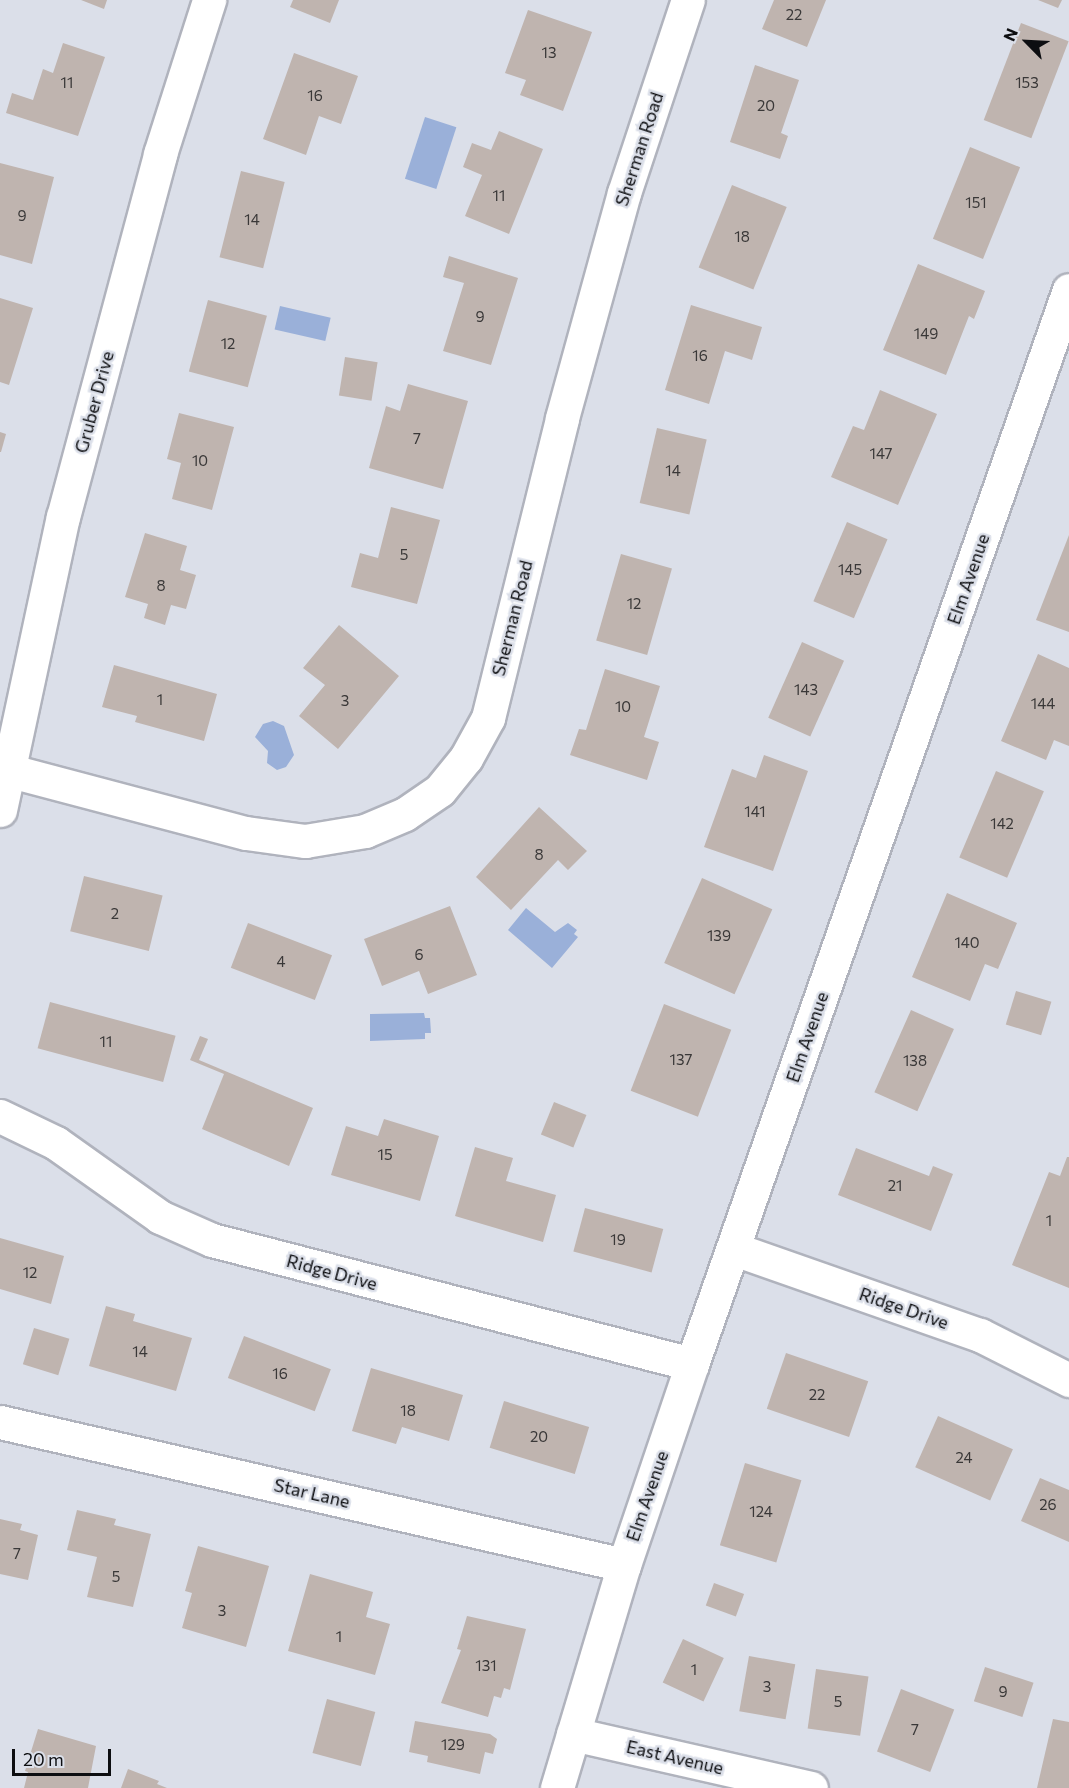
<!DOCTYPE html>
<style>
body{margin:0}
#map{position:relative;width:1069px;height:1788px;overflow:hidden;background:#dbdfe9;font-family:Commissioner,sans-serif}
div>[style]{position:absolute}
.water>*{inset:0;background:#9ab0d9;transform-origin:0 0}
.building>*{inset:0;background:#bfb4af;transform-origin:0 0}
.roads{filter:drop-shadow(2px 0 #b0b3bd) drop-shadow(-2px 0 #b0b3bd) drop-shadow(0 2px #b0b3bd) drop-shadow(0 -2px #b0b3bd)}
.street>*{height:33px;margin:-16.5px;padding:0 16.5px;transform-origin:16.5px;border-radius:16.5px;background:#fff}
span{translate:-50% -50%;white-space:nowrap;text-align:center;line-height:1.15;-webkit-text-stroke:5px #dbdfe9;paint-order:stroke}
.number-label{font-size:15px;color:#3a3838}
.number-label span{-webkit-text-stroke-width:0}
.street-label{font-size:18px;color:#0d0e11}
.north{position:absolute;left:997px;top:12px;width:60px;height:60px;-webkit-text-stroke:4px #dbdfe9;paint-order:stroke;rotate:294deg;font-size:16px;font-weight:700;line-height:24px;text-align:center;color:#0d0e11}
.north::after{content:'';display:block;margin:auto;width:21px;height:27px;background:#0d0e11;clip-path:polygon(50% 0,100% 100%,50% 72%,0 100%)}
.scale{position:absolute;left:12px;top:1749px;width:99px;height:27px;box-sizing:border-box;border:3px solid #0d0e11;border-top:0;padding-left:8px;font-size:18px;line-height:21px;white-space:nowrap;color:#0d0e11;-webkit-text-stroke:4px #dbdfe9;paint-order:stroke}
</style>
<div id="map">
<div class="water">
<i style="left:425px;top:117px;width:33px;height:65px;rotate:18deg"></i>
<i style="left:280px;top:306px;width:52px;height:24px;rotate:13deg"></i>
<i style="clip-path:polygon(273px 721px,284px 726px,294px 755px,286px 767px,277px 770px,267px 763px,268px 751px,255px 737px,263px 724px)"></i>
<i style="clip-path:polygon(526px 908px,555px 932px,568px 923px,577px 930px,574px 934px,578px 937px,552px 968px,508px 930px)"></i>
<i style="clip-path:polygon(424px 1013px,425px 1018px,430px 1018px,431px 1033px,425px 1033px,425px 1039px,370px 1041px,370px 1014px)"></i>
</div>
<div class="building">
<i style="clip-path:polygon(81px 0,107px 0,104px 9px)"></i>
<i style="clip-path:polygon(293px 0,339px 0,330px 23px,290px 7px)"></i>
<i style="clip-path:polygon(774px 0,826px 0,807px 47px,762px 29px)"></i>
<i style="clip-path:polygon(1038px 0,1062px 0,1058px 8px)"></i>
<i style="clip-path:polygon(528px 10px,592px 32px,563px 111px,520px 95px,526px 80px,505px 73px)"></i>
<i style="left:1021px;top:23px;width:51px;height:104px;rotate:21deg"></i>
<i style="clip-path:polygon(63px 43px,105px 57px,78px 136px,6px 113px,12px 93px,33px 100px,43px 69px,53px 73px)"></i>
<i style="clip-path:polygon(294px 53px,358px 76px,341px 124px,319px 116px,306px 155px,263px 139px)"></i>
<i style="clip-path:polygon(755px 65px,799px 80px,781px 133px,788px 136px,780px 159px,730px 142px)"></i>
<i style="clip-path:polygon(499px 131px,543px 149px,509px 234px,465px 216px,482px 175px,463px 167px,472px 143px,491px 150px)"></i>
<i style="left:970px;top:147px;width:54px;height:99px;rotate:22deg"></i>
<i style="clip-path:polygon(0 163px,54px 177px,32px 264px,0 255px)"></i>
<i style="left:241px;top:171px;width:45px;height:89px;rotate:14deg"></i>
<i style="left:732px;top:185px;width:59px;height:89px;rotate:22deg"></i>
<i style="clip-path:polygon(449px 256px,518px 278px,491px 365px,443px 351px,464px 283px,443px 277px)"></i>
<i style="clip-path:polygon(918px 264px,985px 291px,974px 319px,969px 316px,946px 375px,883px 350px)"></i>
<i style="clip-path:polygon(0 298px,33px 308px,9px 385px,0 382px)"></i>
<i style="left:208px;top:300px;width:61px;height:74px;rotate:15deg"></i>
<i style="clip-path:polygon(691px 305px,762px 327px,752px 360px,725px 351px,709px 404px,665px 390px)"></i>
<i style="left:345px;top:357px;width:33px;height:39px;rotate:9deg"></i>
<i style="clip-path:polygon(408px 384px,468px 401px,443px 489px,369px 468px,386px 406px,400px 411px)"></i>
<i style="clip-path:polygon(880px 390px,937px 414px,898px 505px,831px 477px,853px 426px,864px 430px)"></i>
<i style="clip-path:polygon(179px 413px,234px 427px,212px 510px,172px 499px,181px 463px,167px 459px)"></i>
<i style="left:657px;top:428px;width:51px;height:77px;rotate:13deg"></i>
<i style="clip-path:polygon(0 432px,6px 434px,1px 452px,0 452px)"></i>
<i style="clip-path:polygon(391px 507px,440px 520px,417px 604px,351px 587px,360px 553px,378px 558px)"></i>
<i style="left:847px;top:522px;width:44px;height:86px;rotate:23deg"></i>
<i style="clip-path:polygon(145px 533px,187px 546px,180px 570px,196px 575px,186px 609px,171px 605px,165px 625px,144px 618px,148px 604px,125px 597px)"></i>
<i style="clip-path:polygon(1069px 535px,1069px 632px,1036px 620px)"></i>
<i style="left:621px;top:554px;width:53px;height:90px;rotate:16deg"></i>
<i style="clip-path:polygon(339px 625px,399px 676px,338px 749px,299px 716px,325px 685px,303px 668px)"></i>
<i style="left:802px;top:642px;width:46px;height:83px;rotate:24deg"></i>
<i style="clip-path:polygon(1038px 654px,1069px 668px,1069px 746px,1054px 740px,1046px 760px,1001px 741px)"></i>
<i style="clip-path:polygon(114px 665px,217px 694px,204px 741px,135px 722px,137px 716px,102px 707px)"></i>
<i style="clip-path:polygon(605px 669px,660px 686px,644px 737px,659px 742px,647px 780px,570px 755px,579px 729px,586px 730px)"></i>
<i style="clip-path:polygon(764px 755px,808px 771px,773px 871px,704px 847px,732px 769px,756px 778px)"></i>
<i style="left:996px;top:771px;width:52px;height:94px;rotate:23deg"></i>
<i style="clip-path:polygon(539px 807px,587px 851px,568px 870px,558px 860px,511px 910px,476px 877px)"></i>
<i style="left:84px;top:876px;width:81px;height:57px;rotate:14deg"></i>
<i style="left:702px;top:878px;width:77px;height:93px;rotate:24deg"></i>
<i style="clip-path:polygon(947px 893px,1017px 923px,998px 969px,985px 964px,970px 1001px,912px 977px)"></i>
<i style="clip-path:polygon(450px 906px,477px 975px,428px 994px,419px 971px,382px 986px,364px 939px)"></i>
<i style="left:248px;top:923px;width:90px;height:48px;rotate:21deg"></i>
<i style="left:1016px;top:991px;width:37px;height:35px;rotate:17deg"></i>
<i style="left:50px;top:1002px;width:130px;height:48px;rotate:15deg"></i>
<i style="left:664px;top:1004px;width:72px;height:93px;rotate:21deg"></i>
<i style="left:911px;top:1010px;width:47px;height:90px;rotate:24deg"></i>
<i style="clip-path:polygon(200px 1036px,208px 1039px,199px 1060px,313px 1108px,289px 1166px,202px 1129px,224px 1074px,190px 1060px)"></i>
<i style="left:554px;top:1102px;width:35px;height:35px;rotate:22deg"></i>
<i style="clip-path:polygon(384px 1119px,439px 1136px,420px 1201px,331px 1175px,346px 1126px,378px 1136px)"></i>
<i style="clip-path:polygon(475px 1147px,513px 1158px,506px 1181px,556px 1195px,543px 1242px,455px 1216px)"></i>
<i style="clip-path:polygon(856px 1148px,929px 1176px,933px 1166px,953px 1174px,931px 1231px,838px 1195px)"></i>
<i style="clip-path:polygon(1067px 1157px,1069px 1157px,1069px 1288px,1012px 1265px,1049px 1172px,1060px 1176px)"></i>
<i style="left:585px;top:1208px;width:81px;height:45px;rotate:15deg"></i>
<i style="clip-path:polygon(0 1238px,64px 1256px,51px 1304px,0 1289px)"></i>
<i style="clip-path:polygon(106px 1306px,135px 1314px,133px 1321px,192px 1338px,176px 1391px,89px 1366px)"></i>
<i style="left:34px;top:1328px;width:37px;height:38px;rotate:17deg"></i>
<i style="left:244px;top:1336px;width:93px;height:45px;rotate:21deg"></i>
<i style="left:786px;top:1353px;width:87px;height:59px;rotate:19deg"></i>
<i style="clip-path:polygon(371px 1368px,463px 1395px,449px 1441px,402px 1427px,396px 1444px,352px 1431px)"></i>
<i style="left:504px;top:1401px;width:89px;height:49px;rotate:17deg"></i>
<i style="left:938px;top:1416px;width:82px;height:56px;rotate:24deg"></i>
<i style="left:745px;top:1463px;width:59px;height:86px;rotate:17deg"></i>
<i style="clip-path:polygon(1040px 1478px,1069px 1490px,1069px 1542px,1021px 1521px)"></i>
<i style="clip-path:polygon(77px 1510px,116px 1519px,114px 1525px,151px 1534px,133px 1607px,87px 1597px,97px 1557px,67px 1550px)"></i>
<i style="clip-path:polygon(0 1519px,22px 1524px,20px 1530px,38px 1535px,28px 1580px,0 1574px)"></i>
<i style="clip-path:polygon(198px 1546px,269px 1566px,246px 1647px,182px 1628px,192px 1593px,185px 1591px)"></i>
<i style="clip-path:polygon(310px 1574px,373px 1592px,366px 1617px,390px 1624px,375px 1675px,288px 1651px)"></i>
<i style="left:714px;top:1583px;width:32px;height:24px;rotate:20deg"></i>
<i style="clip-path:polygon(467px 1616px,526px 1629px,510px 1690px,504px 1688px,501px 1698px,494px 1696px,488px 1717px,441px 1703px,461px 1650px,457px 1649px)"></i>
<i style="left:683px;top:1639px;width:45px;height:48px;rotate:25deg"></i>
<i style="left:749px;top:1656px;width:47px;height:56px;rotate:10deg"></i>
<i style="left:985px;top:1667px;width:51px;height:36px;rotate:18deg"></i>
<i style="left:816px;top:1669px;width:53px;height:60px;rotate:8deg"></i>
<i style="left:901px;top:1689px;width:57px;height:67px;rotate:21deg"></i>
<i style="left:327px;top:1699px;width:50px;height:56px;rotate:15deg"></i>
<i style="clip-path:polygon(1053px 1719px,1069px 1722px,1069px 1788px,1037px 1788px)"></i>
<i style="clip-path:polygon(415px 1721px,490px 1734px,497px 1739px,493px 1754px,485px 1752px,480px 1774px,427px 1762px,428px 1756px,409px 1752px)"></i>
<i style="clip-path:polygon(38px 1729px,96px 1746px,88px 1788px,24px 1788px,28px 1772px,25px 1771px)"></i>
<i style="clip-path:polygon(128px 1769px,159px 1781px,157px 1784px,167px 1788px,121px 1788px)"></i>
</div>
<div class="roads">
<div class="street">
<i style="left:7px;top:770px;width:247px;rotate:14.8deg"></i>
<i style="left:246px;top:833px;width:60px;rotate:7.7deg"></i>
<i style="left:305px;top:841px;width:61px;rotate:-9.5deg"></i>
<i style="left:365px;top:831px;width:43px;rotate:-23deg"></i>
<i style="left:405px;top:814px;width:42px;rotate:-34.4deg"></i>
<i style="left:440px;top:790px;width:41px;rotate:-50.9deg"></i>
<i style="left:466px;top:758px;width:46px;rotate:-61.2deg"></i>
<i style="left:488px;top:718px;width:309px;rotate:-76.1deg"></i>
<i style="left:562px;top:418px;width:233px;rotate:-74.6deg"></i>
<i style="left:624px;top:193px;width:203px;rotate:-71.7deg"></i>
<i style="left:0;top:810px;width:300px;rotate:-77.9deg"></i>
<i style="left:63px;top:517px;width:376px;rotate:-75deg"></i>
<i style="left:160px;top:154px;width:162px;rotate:-72.3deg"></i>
<i style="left:0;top:1116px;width:62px;rotate:25.7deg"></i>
<i style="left:56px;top:1143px;width:128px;rotate:35.4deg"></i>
<i style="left:160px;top:1217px;width:57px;rotate:23.9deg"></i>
<i style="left:212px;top:1240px;width:496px;rotate:14.5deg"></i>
<i style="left:734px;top:1249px;width:261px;rotate:19.3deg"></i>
<i style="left:980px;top:1335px;width:100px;rotate:26.8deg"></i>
<i style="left:0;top:1422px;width:640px;rotate:12.91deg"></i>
<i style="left:573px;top:1734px;width:244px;rotate:12.8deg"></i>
<i style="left:557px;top:1788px;width:233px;rotate:-73.3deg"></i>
<i style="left:624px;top:1565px;width:212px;rotate:-71.3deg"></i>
<i style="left:692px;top:1364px;width:1138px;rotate:-70.66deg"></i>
</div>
</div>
<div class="number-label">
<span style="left:794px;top:15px">22</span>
<span style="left:549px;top:53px">13</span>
<span style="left:67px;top:83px">11</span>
<span style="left:1027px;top:83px">153</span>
<span style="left:315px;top:96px">16</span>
<span style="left:766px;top:106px">20</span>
<span style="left:499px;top:196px">11</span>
<span style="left:976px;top:203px">151</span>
<span style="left:22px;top:216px">9</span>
<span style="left:252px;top:220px">14</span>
<span style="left:742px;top:237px">18</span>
<span style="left:480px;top:317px">9</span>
<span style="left:926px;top:334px">149</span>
<span style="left:228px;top:344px">12</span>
<span style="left:700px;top:356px">16</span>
<span style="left:417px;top:439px">7</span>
<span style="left:881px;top:454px">147</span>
<span style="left:200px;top:461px">10</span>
<span style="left:673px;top:471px">14</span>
<span style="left:404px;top:555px">5</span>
<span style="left:850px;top:570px">145</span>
<span style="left:161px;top:586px">8</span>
<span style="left:634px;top:604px">12</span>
<span style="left:806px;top:690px">143</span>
<span style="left:160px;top:700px">1</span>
<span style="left:345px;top:701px">3</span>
<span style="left:1043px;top:704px">144</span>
<span style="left:623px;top:707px">10</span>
<span style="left:755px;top:812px">141</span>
<span style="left:1002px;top:824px">142</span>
<span style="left:539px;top:855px">8</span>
<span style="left:115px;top:914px">2</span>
<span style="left:719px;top:936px">139</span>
<span style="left:967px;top:943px">140</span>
<span style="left:419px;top:955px">6</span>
<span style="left:281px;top:962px">4</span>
<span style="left:106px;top:1042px">11</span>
<span style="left:681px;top:1060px">137</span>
<span style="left:915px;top:1061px">138</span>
<span style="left:385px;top:1155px">15</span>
<span style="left:895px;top:1186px">21</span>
<span style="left:1049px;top:1221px">1</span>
<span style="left:618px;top:1240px">19</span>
<span style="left:30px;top:1273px">12</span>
<span style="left:140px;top:1352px">14</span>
<span style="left:280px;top:1374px">16</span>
<span style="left:817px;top:1395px">22</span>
<span style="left:408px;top:1411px">18</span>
<span style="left:539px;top:1437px">20</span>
<span style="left:964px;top:1458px">24</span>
<span style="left:1048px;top:1505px">26</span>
<span style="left:761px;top:1512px">124</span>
<span style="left:17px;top:1554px">7</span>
<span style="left:116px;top:1577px">5</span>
<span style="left:222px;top:1611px">3</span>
<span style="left:339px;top:1637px">1</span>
<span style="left:486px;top:1666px">131</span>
<span style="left:694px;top:1670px">1</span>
<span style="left:767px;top:1687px">3</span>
<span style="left:1003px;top:1692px">9</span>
<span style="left:838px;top:1702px">5</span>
<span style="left:915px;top:1730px">7</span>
<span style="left:453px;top:1745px">129</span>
</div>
<div class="street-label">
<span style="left:639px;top:149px;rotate:-72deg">Sherman Road</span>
<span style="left:94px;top:402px;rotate:-75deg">Gruber Drive</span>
<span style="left:968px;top:579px;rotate:-71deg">Elm Avenue</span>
<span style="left:512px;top:618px;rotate:-76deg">Sherman Road</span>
<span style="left:807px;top:1037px;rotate:-71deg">Elm Avenue</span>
<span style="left:332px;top:1272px;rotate:15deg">Ridge Drive</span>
<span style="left:904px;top:1308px;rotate:19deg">Ridge Drive</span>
<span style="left:312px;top:1493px;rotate:13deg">Star Lane</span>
<span style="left:647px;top:1496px;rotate:-71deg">Elm Avenue</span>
<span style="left:675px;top:1757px;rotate:13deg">East Avenue</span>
</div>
<div class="north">N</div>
<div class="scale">20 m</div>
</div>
